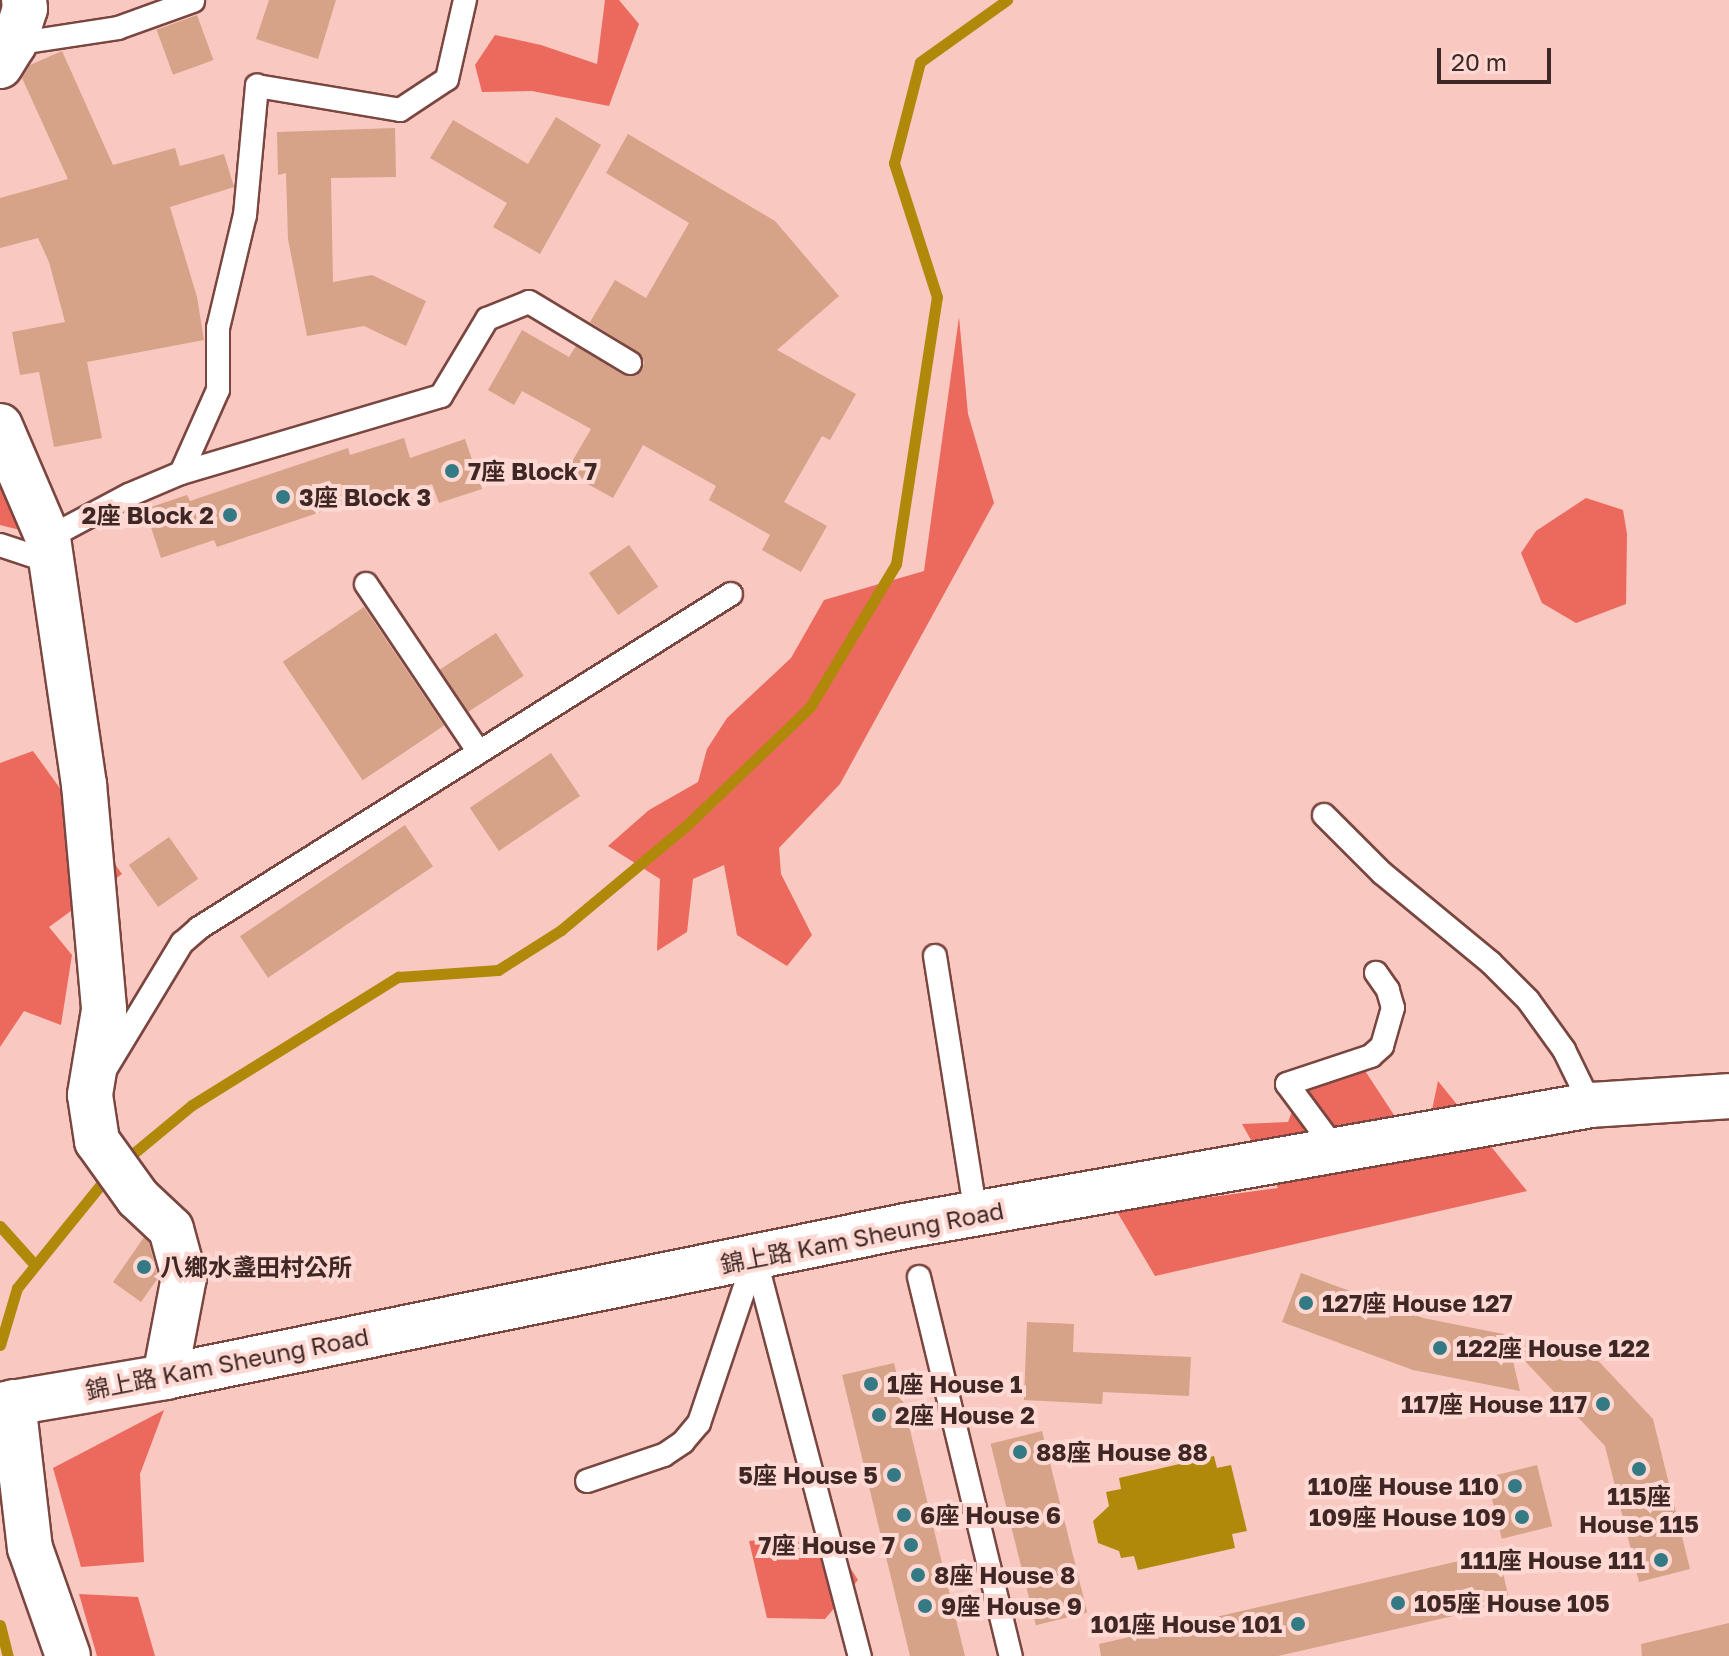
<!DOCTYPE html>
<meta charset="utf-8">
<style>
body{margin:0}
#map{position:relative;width:1729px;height:1656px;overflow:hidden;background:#f9c8c1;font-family:"Golos Text","Noto Sans TC",sans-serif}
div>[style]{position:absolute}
.forest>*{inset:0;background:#eb695d}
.water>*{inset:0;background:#b0890b}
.stream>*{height:11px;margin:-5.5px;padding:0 5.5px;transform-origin:5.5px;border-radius:5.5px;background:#b0890b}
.building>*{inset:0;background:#d6a288;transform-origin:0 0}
.roads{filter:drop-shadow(2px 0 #7a4640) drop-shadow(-2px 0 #7a4640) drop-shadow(0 2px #7a4640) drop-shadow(0 -2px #7a4640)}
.service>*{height:22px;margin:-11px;padding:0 11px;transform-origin:11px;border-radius:11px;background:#fff}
.minor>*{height:44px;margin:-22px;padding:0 22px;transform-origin:22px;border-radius:22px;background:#fff}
.secondary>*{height:44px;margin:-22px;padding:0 22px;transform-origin:22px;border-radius:22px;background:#fff}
.dots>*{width:22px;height:22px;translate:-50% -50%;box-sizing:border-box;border:4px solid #fed9d3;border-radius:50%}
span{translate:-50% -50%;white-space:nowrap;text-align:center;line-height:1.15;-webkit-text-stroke:8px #fed9d3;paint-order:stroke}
.poi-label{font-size:24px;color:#3e2724;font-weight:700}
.left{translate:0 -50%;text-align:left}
.right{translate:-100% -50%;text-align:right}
.street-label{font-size:24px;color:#3e2724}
.scale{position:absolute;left:1437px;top:48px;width:114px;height:36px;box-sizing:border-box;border:4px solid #3e2724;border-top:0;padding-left:10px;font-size:24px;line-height:28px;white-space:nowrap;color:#3e2724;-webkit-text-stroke:6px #fed9d3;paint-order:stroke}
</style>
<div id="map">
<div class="forest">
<i style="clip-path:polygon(605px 0,619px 0,639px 24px,609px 106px,532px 91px,482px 92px,475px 65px,495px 35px,541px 45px,597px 64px)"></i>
<i style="clip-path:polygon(959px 317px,968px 414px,994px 503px,840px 784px,779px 848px,781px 874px,812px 935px,787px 966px,737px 935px,724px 865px,693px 879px,687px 932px,657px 951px,660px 879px,608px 846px,649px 810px,698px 782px,707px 749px,727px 718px,791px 658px,824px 600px,924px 571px)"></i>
<i style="clip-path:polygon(0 464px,35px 470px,20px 530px,0 525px)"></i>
<i style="clip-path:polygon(1586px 498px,1623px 510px,1627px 534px,1626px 604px,1576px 623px,1542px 603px,1521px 553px,1536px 531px)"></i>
<i style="clip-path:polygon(33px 751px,122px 874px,49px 927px,72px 955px,61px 1025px,24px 1011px,0 1047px,0 763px)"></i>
<i style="clip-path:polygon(1360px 1063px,1422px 1158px,1438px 1081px,1527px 1191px,1155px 1276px,1116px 1210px,1278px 1188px,1242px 1124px,1288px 1122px,1303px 1082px)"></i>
<i style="clip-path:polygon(164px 1410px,140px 1474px,144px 1562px,81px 1567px,53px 1468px)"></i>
<i style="clip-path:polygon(828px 1533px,858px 1580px,825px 1619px,767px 1618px,749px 1541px)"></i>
<i style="clip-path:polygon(79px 1594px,138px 1597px,155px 1656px,97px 1656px)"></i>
</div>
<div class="water">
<i style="clip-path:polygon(1214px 1456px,1217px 1468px,1231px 1465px,1247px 1531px,1232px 1534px,1235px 1548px,1138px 1570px,1134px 1556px,1121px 1558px,1119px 1551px,1098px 1543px,1093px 1521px,1109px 1506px,1106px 1492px,1121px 1489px,1119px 1478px)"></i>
</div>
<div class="stream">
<i style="left:123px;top:1162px;width:89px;rotate:-39.6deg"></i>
<i style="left:192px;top:1105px;width:243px;rotate:-31.9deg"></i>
<i style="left:398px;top:977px;width:100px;rotate:-4deg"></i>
<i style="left:498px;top:970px;width:75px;rotate:-32.4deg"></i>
<i style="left:561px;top:930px;width:164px;rotate:-39.8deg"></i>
<i style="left:687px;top:825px;width:170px;rotate:-43.8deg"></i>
<i style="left:810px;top:707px;width:167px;rotate:-59deg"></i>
<i style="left:896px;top:564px;width:270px;rotate:-81.3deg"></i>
<i style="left:937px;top:297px;width:141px;rotate:-107.8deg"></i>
<i style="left:894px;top:163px;width:104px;rotate:-75.6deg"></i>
<i style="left:920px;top:62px;width:107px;rotate:-35.5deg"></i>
<i style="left:0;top:1226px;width:52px;rotate:48.1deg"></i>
<i style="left:0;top:1345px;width:59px;rotate:-73.4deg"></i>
<i style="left:17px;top:1288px;width:148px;rotate:-51deg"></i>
<i style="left:0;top:1625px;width:32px;rotate:76deg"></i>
</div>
<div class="building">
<i style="clip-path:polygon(269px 0,336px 0,318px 59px,256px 39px)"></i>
<i style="left:197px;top:15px;width:48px;height:43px;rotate:70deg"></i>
<i style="clip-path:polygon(62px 51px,113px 165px,175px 148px,180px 166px,224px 154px,234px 187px,170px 207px,197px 297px,204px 340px,87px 362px,102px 438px,54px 447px,39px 372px,20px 375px,12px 332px,65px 322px,49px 262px,38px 238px,0 248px,0 198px,68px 179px,22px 78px,30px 65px)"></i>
<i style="clip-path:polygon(556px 117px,601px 145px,540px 254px,493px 227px,507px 203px,430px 158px,453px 120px,528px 164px)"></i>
<i style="clip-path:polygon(395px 128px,396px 177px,331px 178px,333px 282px,372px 275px,426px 301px,406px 346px,364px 326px,307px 336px,288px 239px,286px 173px,278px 175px,277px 132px)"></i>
<i style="clip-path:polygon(628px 134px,775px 221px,839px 296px,777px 350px,856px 394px,830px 440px,822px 436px,784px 502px,827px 526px,801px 572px,762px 550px,770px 535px,709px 500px,716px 486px,643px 445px,613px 498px,566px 472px,591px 429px,522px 391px,514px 405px,488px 390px,522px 330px,569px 357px,576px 346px,623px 375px,636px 376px,642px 370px,644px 362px,638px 352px,590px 322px,615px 280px,646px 298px,689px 223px,606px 173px)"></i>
<i style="clip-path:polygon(404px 438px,410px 458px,465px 439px,482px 489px,439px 503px,432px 484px,377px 501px,374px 494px,217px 547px,214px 540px,161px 558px,145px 509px,187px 495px,190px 501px,348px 448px,350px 455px)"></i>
<i style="left:629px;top:545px;width:51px;height:49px;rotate:55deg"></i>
<i style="left:364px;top:607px;width:143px;height:98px;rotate:56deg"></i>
<i style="left:496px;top:633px;width:51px;height:67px;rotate:57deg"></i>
<i style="left:551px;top:753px;width:52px;height:98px;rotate:56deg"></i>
<i style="left:405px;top:825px;width:50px;height:199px;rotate:56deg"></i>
<i style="left:169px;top:837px;width:51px;height:49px;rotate:55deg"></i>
<i style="clip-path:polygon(144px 1237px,149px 1242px,158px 1278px,141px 1302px,113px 1282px)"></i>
<i style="clip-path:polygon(1301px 1273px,1423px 1318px,1589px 1351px,1653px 1419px,1690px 1569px,1639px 1582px,1605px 1446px,1509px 1344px,1520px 1391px,1413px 1370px,1282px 1322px)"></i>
<i style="clip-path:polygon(1027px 1322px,1074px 1324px,1073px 1352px,1191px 1357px,1189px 1396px,1103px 1392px,1102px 1404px,1024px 1400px)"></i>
<i style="clip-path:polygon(894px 1363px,940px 1555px,965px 1656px,910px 1656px,842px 1375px)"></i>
<i style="left:1042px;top:1431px;width:187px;height:53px;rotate:76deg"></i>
<i style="left:1537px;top:1465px;width:63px;height:52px;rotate:76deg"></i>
<i style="clip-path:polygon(1498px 1552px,1510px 1603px,1278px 1656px,1101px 1656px,1099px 1644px)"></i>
<i style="clip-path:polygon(1729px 1623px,1729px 1656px,1642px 1656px,1641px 1644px)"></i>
</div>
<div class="roads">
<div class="service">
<i style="left:14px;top:44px;width:105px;rotate:-8.7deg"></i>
<i style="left:118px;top:28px;width:80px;rotate:-19.8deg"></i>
<i style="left:181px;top:473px;width:271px;rotate:-16.5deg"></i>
<i style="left:441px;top:396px;width:90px;rotate:-59.1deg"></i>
<i style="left:487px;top:319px;width:45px;rotate:-22deg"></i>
<i style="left:529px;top:302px;width:118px;rotate:31.1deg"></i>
<i style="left:48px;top:538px;width:92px;rotate:-28deg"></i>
<i style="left:129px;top:495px;width:56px;rotate:-22.9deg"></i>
<i style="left:181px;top:473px;width:91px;rotate:-66deg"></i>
<i style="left:218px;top:390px;width:62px;rotate:-90deg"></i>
<i style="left:218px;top:328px;width:116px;rotate:-76.6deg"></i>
<i style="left:245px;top:215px;width:130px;rotate:-84.7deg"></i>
<i style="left:257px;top:86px;width:145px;rotate:9.5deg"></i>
<i style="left:400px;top:110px;width:56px;rotate:-33.4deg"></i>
<i style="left:447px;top:79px;width:81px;rotate:-77.2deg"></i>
<i style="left:0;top:545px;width:54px;rotate:18.4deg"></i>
<i style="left:366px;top:584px;width:202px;rotate:56.1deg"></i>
<i style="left:1324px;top:815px;width:82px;rotate:45deg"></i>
<i style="left:1382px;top:873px;width:141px;rotate:39.5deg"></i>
<i style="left:1491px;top:963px;width:52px;rotate:45deg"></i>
<i style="left:1528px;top:1000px;width:62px;rotate:54.2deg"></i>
<i style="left:1564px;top:1050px;width:61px;rotate:63.9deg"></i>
<i style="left:935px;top:956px;width:261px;rotate:81deg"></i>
<i style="left:105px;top:1070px;width:149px;rotate:-58.8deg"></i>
<i style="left:182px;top:943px;width:23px;rotate:-41deg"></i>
<i style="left:199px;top:928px;width:628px;rotate:-32.12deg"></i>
<i style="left:1336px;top:1150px;width:82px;rotate:-126.6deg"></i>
<i style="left:1287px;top:1084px;width:89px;rotate:-18.4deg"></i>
<i style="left:1371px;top:1056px;width:15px;rotate:-42deg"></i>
<i style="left:1382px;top:1046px;width:40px;rotate:-74deg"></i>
<i style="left:1393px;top:1008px;width:19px;rotate:-106deg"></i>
<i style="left:1388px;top:990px;width:21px;rotate:-125deg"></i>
<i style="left:755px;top:1257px;width:413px;rotate:75.3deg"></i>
<i style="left:919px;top:1277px;width:390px;rotate:76.4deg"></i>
<i style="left:587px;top:1481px;width:81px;rotate:-18.7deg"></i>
<i style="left:664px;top:1455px;width:23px;rotate:-34deg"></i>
<i style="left:683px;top:1442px;width:25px;rotate:-50deg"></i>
<i style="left:699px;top:1423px;width:175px;rotate:-71.4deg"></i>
</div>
<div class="minor">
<i style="left:0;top:66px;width:26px;rotate:-58deg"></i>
<i style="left:14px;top:44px;width:37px;rotate:-73deg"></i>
<i style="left:25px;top:9px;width:9px;rotate:-96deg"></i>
<i style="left:0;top:426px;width:122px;rotate:66.8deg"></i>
<i style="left:48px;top:538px;width:249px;rotate:81.7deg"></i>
<i style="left:84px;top:784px;width:227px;rotate:84.9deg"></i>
<i style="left:104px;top:1010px;width:86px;rotate:99.4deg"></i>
<i style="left:90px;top:1095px;width:47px;rotate:81.3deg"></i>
<i style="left:97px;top:1141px;width:70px;rotate:54.3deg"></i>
<i style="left:138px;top:1198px;width:45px;rotate:43.2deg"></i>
<i style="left:171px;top:1229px;width:50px;rotate:74.8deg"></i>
<i style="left:184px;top:1277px;width:102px;rotate:100.8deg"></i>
<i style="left:13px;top:1402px;width:147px;rotate:83.4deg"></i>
<i style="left:30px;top:1548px;width:114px;rotate:70.6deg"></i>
</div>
<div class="secondary">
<i style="left:0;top:1405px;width:167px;rotate:-9.6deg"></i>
<i style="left:165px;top:1377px;width:755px;rotate:-11.53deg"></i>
<i style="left:905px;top:1226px;width:697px;rotate:-10deg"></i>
<i style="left:1591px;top:1105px;width:138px;rotate:-3.7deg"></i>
</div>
</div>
<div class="dots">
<i style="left:452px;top:471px;background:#337a84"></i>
<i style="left:283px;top:497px;background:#337a84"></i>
<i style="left:230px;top:515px;background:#337a84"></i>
<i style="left:144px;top:1267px;background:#337a84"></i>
<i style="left:1306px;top:1303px;background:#337a84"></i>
<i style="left:1440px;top:1348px;background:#337a84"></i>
<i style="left:871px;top:1384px;background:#337a84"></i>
<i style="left:1603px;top:1404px;background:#337a84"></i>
<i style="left:879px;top:1415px;background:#337a84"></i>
<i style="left:1020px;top:1452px;background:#337a84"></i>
<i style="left:1639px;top:1469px;background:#337a84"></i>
<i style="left:894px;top:1475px;background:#337a84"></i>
<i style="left:1515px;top:1486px;background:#337a84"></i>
<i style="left:904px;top:1515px;background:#337a84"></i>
<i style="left:1522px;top:1517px;background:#337a84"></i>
<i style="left:911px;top:1545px;background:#337a84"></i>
<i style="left:1661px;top:1560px;background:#337a84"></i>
<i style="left:918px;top:1575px;background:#337a84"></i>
<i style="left:1398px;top:1603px;background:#337a84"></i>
<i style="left:925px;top:1606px;background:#337a84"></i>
<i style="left:1298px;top:1624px;background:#337a84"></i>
</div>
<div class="poi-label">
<span class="left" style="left:468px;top:471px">7座 Block 7</span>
<span class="left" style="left:299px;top:497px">3座 Block 3</span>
<span class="right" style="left:214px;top:515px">2座 Block 2</span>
<span class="left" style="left:160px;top:1267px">八鄉水盞田村公所</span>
<span class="left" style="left:1322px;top:1303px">127座 House 127</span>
<span class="left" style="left:1456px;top:1348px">122座 House 122</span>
<span class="left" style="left:887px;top:1384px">1座 House 1</span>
<span class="right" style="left:1587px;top:1404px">117座 House 117</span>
<span class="left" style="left:895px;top:1415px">2座 House 2</span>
<span class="left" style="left:1036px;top:1452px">88座 House 88</span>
<span class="right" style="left:878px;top:1475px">5座 House 5</span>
<span class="right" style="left:1499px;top:1486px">110座 House 110</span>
<span style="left:1639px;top:1510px">115座<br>House 115</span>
<span class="left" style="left:920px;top:1515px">6座 House 6</span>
<span class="right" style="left:1506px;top:1517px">109座 House 109</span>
<span class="right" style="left:895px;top:1545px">7座 House 7</span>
<span class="right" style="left:1645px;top:1560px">111座 House 111</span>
<span class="left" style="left:934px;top:1575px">8座 House 8</span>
<span class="left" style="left:1414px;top:1603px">105座 House 105</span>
<span class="left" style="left:941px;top:1606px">9座 House 9</span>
<span class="right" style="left:1282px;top:1624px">101座 House 101</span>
</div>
<div class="street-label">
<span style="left:862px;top:1237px;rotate:-11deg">錦上路 Kam Sheung Road</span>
<span style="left:227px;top:1363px;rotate:-11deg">錦上路 Kam Sheung Road</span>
</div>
<div class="scale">20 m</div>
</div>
